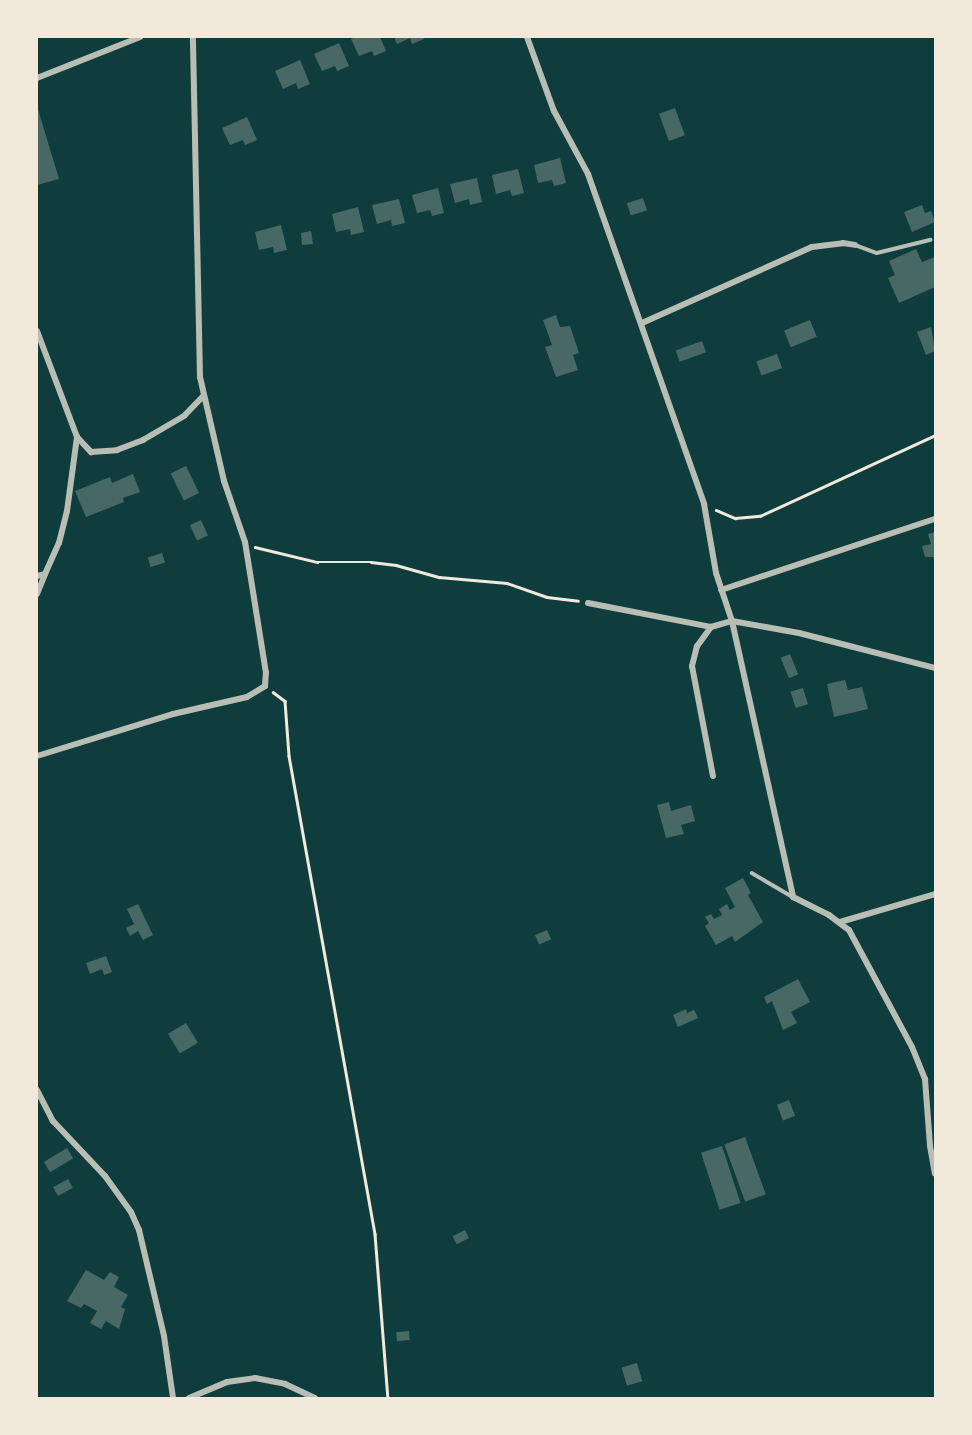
<!DOCTYPE html>
<style>
body{margin:0}
#map{position:relative;width:972px;height:1435px;overflow:hidden;background:#0f3d3e;font-family:"Source Serif 4",serif}
div>[style]{position:absolute}
.building>*{inset:0;background:#486865;transform-origin:0 0}
.path>*{height:2.5px;margin:-1.25px;padding:0 1.25px;transform-origin:1.25px;border-radius:1.25px;background:#f1e9da}
.service>*{height:3.5px;margin:-1.75px;padding:0 1.75px;transform-origin:1.75px;border-radius:1.75px;background:#b8beb3}
.minor>*{height:6px;margin:-3px;padding:0 3px;transform-origin:3px;border-radius:3px;background:#b8beb3}
span{translate:-50% -50%;white-space:nowrap;text-align:center;line-height:1.15;-webkit-text-stroke:7px #f1e9da;paint-order:stroke}
.frame{position:absolute;inset:0;border:38px solid #f1e9da;pointer-events:none}
</style>
<div id="map">
<div class="building">
<i style="clip-path:polygon(356px 37px,380px 37px,386px 51px,374px 56px,372px 51px,359px 56px,351px 39px)"></i>
<i style="clip-path:polygon(394px 37px,423px 37px,424px 39px,412px 44px,410px 38px,397px 44px)"></i>
<i style="clip-path:polygon(339px 43px,349px 66px,337px 71px,335px 66px,322px 71px,314px 54px)"></i>
<i style="clip-path:polygon(300px 60px,310px 84px,298px 89px,296px 83px,283px 89px,275px 71px)"></i>
<i style="clip-path:polygon(37px 106px,59px 179px,37px 185px)"></i>
<i style="left:675px;top:108px;width:29px;height:17px;rotate:70deg"></i>
<i style="clip-path:polygon(247px 117px,257px 140px,245px 145px,243px 140px,230px 145px,222px 128px)"></i>
<i style="clip-path:polygon(560px 158px,566px 183px,554px 186px,552px 180px,538px 183px,534px 165px)"></i>
<i style="clip-path:polygon(518px 169px,524px 193px,512px 196px,510px 190px,496px 194px,492px 175px)"></i>
<i style="clip-path:polygon(477px 178px,482px 202px,470px 205px,469px 199px,455px 203px,450px 184px)"></i>
<i style="clip-path:polygon(438px 188px,444px 213px,432px 216px,430px 210px,417px 213px,412px 195px)"></i>
<i style="left:643px;top:198px;width:13px;height:17px;rotate:72deg"></i>
<i style="clip-path:polygon(399px 199px,405px 223px,392px 226px,391px 220px,377px 224px,372px 205px)"></i>
<i style="clip-path:polygon(922px 205px,925px 213px,931px 211px,935px 222px,912px 232px,904px 212px)"></i>
<i style="clip-path:polygon(358px 207px,364px 232px,351px 235px,350px 229px,336px 232px,332px 214px)"></i>
<i style="clip-path:polygon(281px 225px,287px 250px,274px 253px,273px 247px,259px 250px,255px 232px)"></i>
<i style="clip-path:polygon(311px 231px,313px 244px,302px 245px,301px 233px)"></i>
<i style="clip-path:polygon(916px 249px,922px 262px,935px 257px,935px 287px,899px 303px,888px 278px,895px 275px,889px 261px)"></i>
<i style="clip-path:polygon(556px 315px,560px 327px,570px 326px,579px 353px,573px 355px,578px 370px,556px 377px,545px 347px,552px 345px,543px 320px)"></i>
<i style="left:810px;top:320px;width:18px;height:28px;rotate:68deg"></i>
<i style="clip-path:polygon(931px 327px,935px 351px,926px 355px,917px 332px)"></i>
<i style="left:702px;top:341px;width:12px;height:28px;rotate:70deg"></i>
<i style="left:777px;top:354px;width:15px;height:22px;rotate:70deg"></i>
<i style="left:186px;top:466px;width:30px;height:17px;rotate:64deg"></i>
<i style="clip-path:polygon(133px 474px,140px 492px,123px 498px,124px 502px,86px 517px,75px 491px,110px 477px,112px 483px)"></i>
<i style="left:201px;top:520px;width:17px;height:12px;rotate:66deg"></i>
<i style="clip-path:polygon(935px 532px,935px 564px,933px 557px,925px 557px,922px 546px,931px 544px,928px 534px)"></i>
<i style="left:162px;top:553px;width:10px;height:15px;rotate:73deg"></i>
<i style="left:790px;top:654px;width:22px;height:10px;rotate:68deg"></i>
<i style="clip-path:polygon(845px 680px,848px 690px,862px 687px,868px 709px,834px 717px,827px 684px)"></i>
<i style="left:803px;top:688px;width:17px;height:13px;rotate:73deg"></i>
<i style="clip-path:polygon(669px 802px,671px 811px,691px 805px,695px 821px,681px 825px,684px 834px,666px 838px,657px 805px)"></i>
<i style="clip-path:polygon(743px 878px,751px 893px,748px 895px,763px 922px,735px 942px,732px 936px,716px 945px,705px 926px,709px 923px,705px 917px,711px 914px,714px 919px,722px 915px,719px 909px,727px 904px,730px 910px,735px 907px,725px 888px)"></i>
<i style="clip-path:polygon(138px 904px,153px 935px,143px 940px,138px 931px,130px 936px,126px 928px,134px 924px,127px 909px)"></i>
<i style="left:547px;top:930px;width:10px;height:13px;rotate:66deg"></i>
<i style="clip-path:polygon(106px 956px,112px 972px,104px 975px,102px 969px,90px 974px,86px 963px)"></i>
<i style="clip-path:polygon(798px 979px,810px 1002px,791px 1012px,797px 1023px,783px 1030px,772px 1001px,767px 1004px,764px 997px)"></i>
<i style="clip-path:polygon(686px 1009px,687px 1013px,694px 1010px,698px 1018px,678px 1027px,673px 1015px)"></i>
<i style="left:186px;top:1023px;width:23px;height:21px;rotate:59deg"></i>
<i style="left:789px;top:1100px;width:17px;height:13px;rotate:69deg"></i>
<i style="left:745px;top:1137px;width:61px;height:22px;rotate:70deg"></i>
<i style="left:722px;top:1146px;width:60px;height:22px;rotate:72deg"></i>
<i style="left:67px;top:1148px;width:12px;height:27px;rotate:59deg"></i>
<i style="left:68px;top:1179px;width:10px;height:17px;rotate:61deg"></i>
<i style="left:465px;top:1230px;width:9px;height:14px;rotate:63deg"></i>
<i style="clip-path:polygon(86px 1270px,104px 1280px,110px 1272px,119px 1277px,114px 1287px,128px 1295px,121px 1307px,125px 1309px,119px 1329px,106px 1321px,101px 1329px,90px 1323px,97px 1311px,84px 1304px,81px 1308px,67px 1301px)"></i>
<i style="left:409px;top:1331px;width:9px;height:13px;rotate:84deg"></i>
<i style="left:637px;top:1363px;width:19px;height:16px;rotate:74deg"></i>
</div>
<div class="path">
<i style="left:716px;top:510px;width:21px;rotate:23deg"></i>
<i style="left:735px;top:518px;width:25px;rotate:-5deg"></i>
<i style="left:760px;top:516px;width:193px;rotate:-24.8deg"></i>
<i style="left:255px;top:547px;width:64px;rotate:13.6deg"></i>
<i style="left:317px;top:562px;width:54px"></i>
<i style="left:371px;top:562px;width:25px;rotate:7deg"></i>
<i style="left:396px;top:565px;width:45px;rotate:15.6deg"></i>
<i style="left:439px;top:577px;width:68px;rotate:5deg"></i>
<i style="left:507px;top:583px;width:42px;rotate:19.3deg"></i>
<i style="left:547px;top:597px;width:31px;rotate:7deg"></i>
<i style="left:273px;top:692px;width:15px;rotate:37deg"></i>
<i style="left:285px;top:701px;width:55px;rotate:85.8deg"></i>
<i style="left:289px;top:756px;width:486px;rotate:79.8deg"></i>
<i style="left:375px;top:1234px;width:165px;rotate:85.5deg"></i>
</div>
<div class="service">
<i style="left:855px;top:245px;width:23px;rotate:20deg"></i>
<i style="left:877px;top:253px;width:55px;rotate:-13.8deg"></i>
<i style="left:752px;top:873px;width:45px;rotate:30.5deg"></i>
</div>
<div class="minor">
<i style="left:527px;top:37px;width:79px;rotate:70deg"></i>
<i style="left:554px;top:111px;width:72px;rotate:61.6deg"></i>
<i style="left:588px;top:174px;width:350px;rotate:70.6deg"></i>
<i style="left:704px;top:504px;width:70px;rotate:80.1deg"></i>
<i style="left:716px;top:573px;width:51px;rotate:71.6deg"></i>
<i style="left:732px;top:621px;width:283px;rotate:77.5deg"></i>
<i style="left:793px;top:897px;width:40px;rotate:26.6deg"></i>
<i style="left:829px;top:915px;width:25px;rotate:37deg"></i>
<i style="left:849px;top:930px;width:133px;rotate:61.7deg"></i>
<i style="left:912px;top:1047px;width:35px;rotate:68deg"></i>
<i style="left:925px;top:1079px;width:67px;rotate:85.7deg"></i>
<i style="left:930px;top:1146px;width:28px;rotate:80deg"></i>
<i style="left:37px;top:78px;width:111px;rotate:-21.7deg"></i>
<i style="left:642px;top:323px;width:186px;rotate:-24.1deg"></i>
<i style="left:812px;top:247px;width:31px;rotate:-7deg"></i>
<i style="left:843px;top:243px;width:12px;rotate:9deg"></i>
<i style="left:37px;top:331px;width:113px;rotate:69.3deg"></i>
<i style="left:77px;top:437px;width:21px;rotate:47deg"></i>
<i style="left:91px;top:452px;width:26px;rotate:-4deg"></i>
<i style="left:117px;top:450px;width:28px;rotate:-21deg"></i>
<i style="left:143px;top:440px;width:48px;rotate:-30.3deg"></i>
<i style="left:184px;top:416px;width:28px;rotate:-46deg"></i>
<i style="left:37px;top:576px;width:8px;rotate:-14deg"></i>
<i style="left:45px;top:574px;width:34px;rotate:-66deg"></i>
<i style="left:59px;top:543px;width:33px;rotate:-76deg"></i>
<i style="left:67px;top:511px;width:75px;rotate:-82.3deg"></i>
<i style="left:721px;top:590px;width:225px;rotate:-18.4deg"></i>
<i style="left:37px;top:594px;width:22px;rotate:-68deg"></i>
<i style="left:588px;top:603px;width:125px;rotate:11deg"></i>
<i style="left:711px;top:627px;width:22px;rotate:-16deg"></i>
<i style="left:732px;top:621px;width:68px;rotate:10.2deg"></i>
<i style="left:799px;top:633px;width:140px;rotate:14.4deg"></i>
<i style="left:711px;top:627px;width:24px;rotate:126deg"></i>
<i style="left:697px;top:646px;width:21px;rotate:104deg"></i>
<i style="left:692px;top:666px;width:112px;rotate:79.2deg"></i>
<i style="left:37px;top:756px;width:142px;rotate:-17.2deg"></i>
<i style="left:173px;top:714px;width:76px;rotate:-12.9deg"></i>
<i style="left:247px;top:697px;width:21px;rotate:-31deg"></i>
<i style="left:265px;top:686px;width:13px;rotate:-86deg"></i>
<i style="left:266px;top:673px;width:133px;rotate:-99.1deg"></i>
<i style="left:245px;top:542px;width:65px;rotate:-109deg"></i>
<i style="left:224px;top:481px;width:107px;rotate:-103deg"></i>
<i style="left:200px;top:377px;width:340px;rotate:-91.2deg"></i>
<i style="left:840px;top:922px;width:99px;rotate:-16.4deg"></i>
<i style="left:37px;top:1090px;width:35px;rotate:63deg"></i>
<i style="left:53px;top:1121px;width:76px;rotate:46.6deg"></i>
<i style="left:105px;top:1176px;width:44px;rotate:54.2deg"></i>
<i style="left:131px;top:1212px;width:20px;rotate:66deg"></i>
<i style="left:139px;top:1230px;width:109px;rotate:76.7deg"></i>
<i style="left:164px;top:1336px;width:63px;rotate:81.7deg"></i>
<i style="left:189px;top:1398px;width:41px;rotate:-22.8deg"></i>
<i style="left:227px;top:1382px;width:28px;rotate:-8deg"></i>
<i style="left:255px;top:1378px;width:31px;rotate:11deg"></i>
<i style="left:285px;top:1384px;width:33px;rotate:25deg"></i>
</div>
<div class="frame"></div>
</div>
